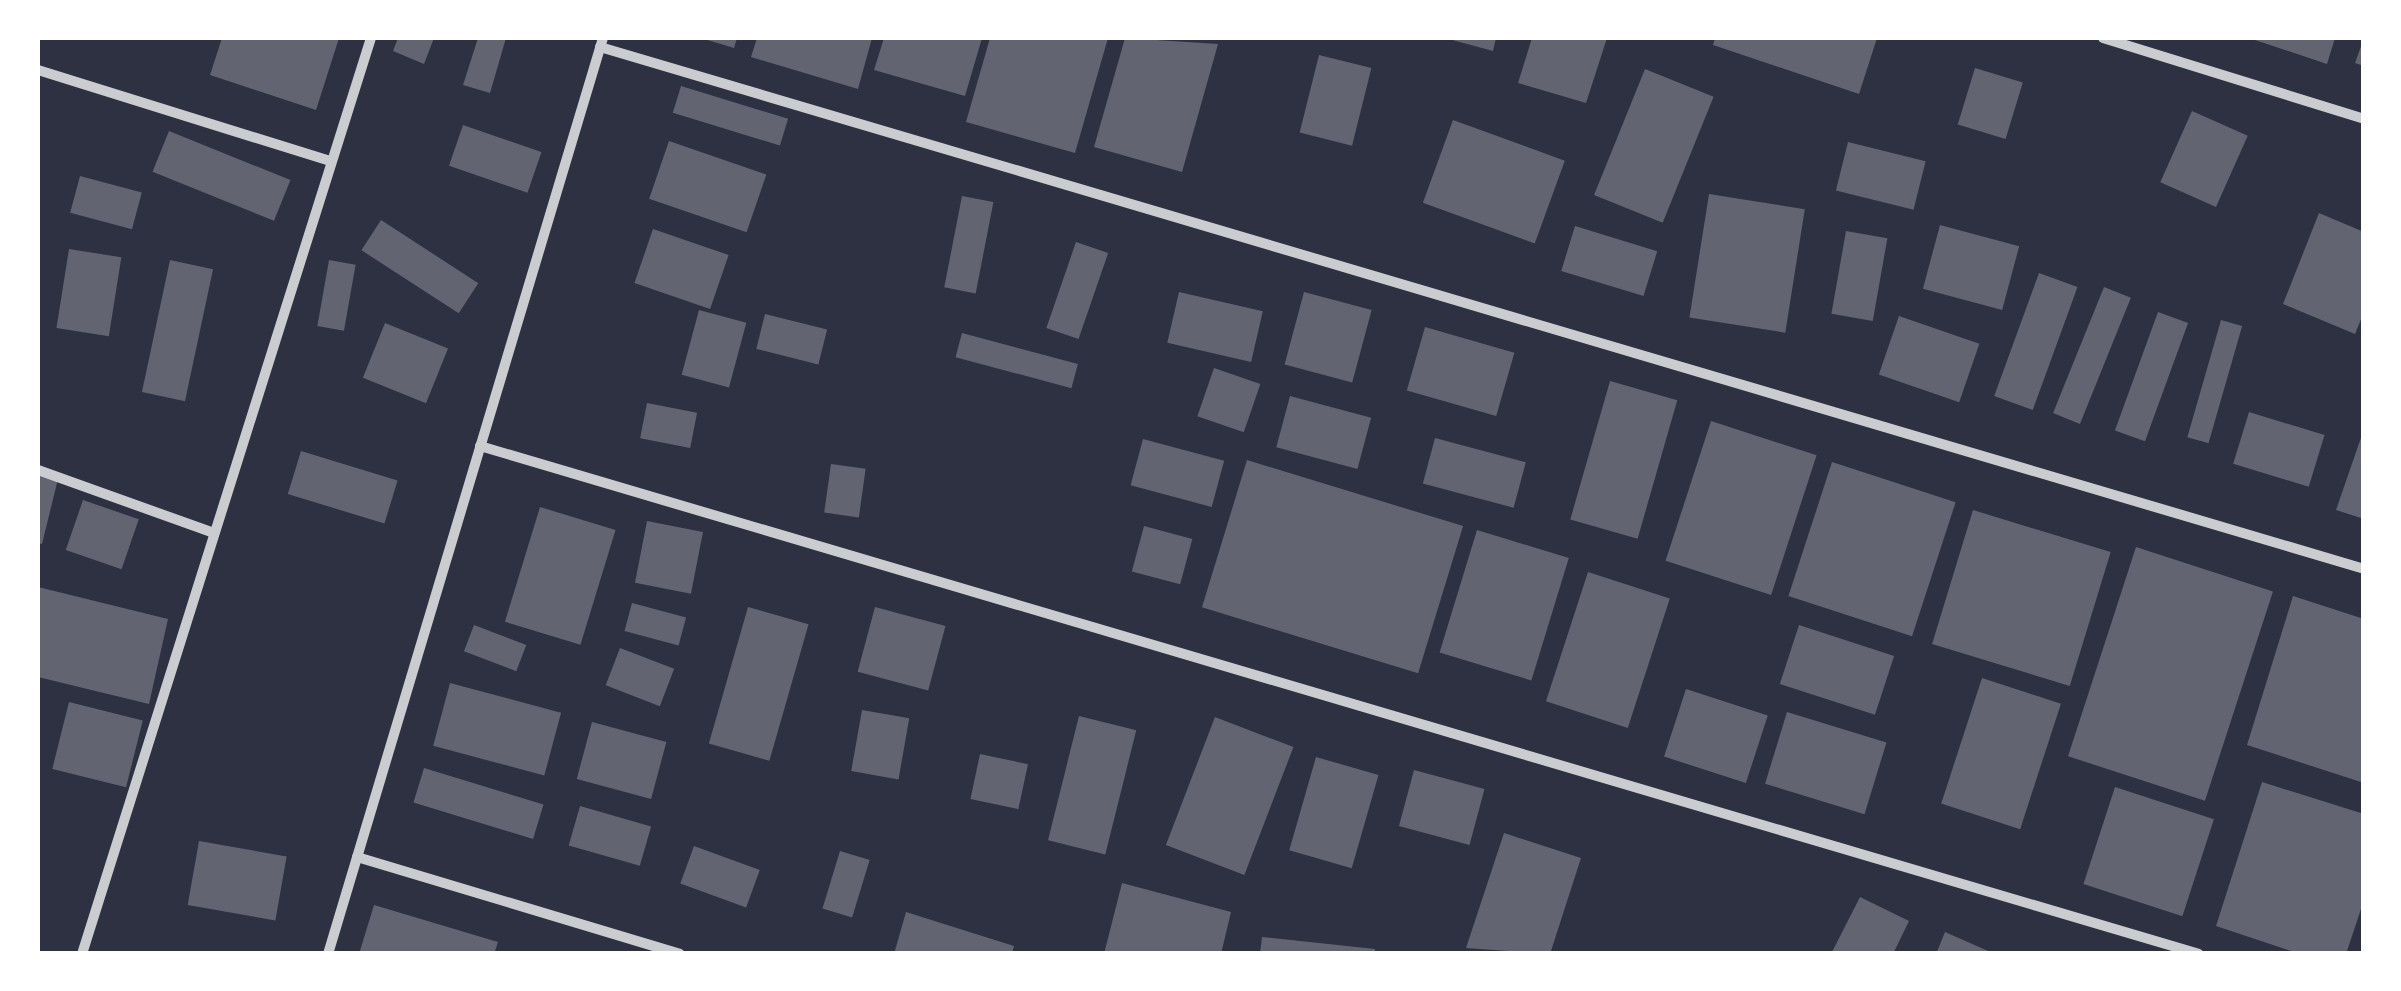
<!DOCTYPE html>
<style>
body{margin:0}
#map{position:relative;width:2401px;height:991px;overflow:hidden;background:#2d3142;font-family:"PT Serif",serif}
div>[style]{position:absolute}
.building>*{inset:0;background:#626471;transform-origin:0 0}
.minor>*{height:10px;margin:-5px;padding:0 5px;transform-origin:5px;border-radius:5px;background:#caccd0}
span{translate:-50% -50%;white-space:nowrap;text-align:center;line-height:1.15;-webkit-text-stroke:10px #fff;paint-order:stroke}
.frame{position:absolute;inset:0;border:40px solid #fff;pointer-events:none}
</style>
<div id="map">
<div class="building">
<i style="clip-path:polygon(222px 38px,339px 38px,316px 110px,210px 75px)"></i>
<i style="clip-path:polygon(398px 38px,434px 38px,424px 64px,393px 51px)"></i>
<i style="clip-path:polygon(478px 38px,506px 38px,490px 93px,463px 85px)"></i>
<i style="clip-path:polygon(701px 38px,737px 38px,734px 48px)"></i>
<i style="clip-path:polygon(757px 38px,872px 38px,858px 89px,751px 57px)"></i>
<i style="clip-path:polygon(884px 38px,982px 38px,965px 96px,874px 70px)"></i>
<i style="clip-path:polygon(990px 38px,1108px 38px,1075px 153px,966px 122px)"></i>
<i style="clip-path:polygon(1125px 38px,1218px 44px,1182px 172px,1094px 147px)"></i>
<i style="clip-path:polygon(1445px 38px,1496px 38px,1493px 51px)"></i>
<i style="clip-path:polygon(1532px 38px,1607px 38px,1586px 103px,1518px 83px)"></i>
<i style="clip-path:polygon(1715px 38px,1877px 38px,1859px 94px,1713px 45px)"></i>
<i style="clip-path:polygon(2249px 38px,2335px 38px,2327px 64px)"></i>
<i style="clip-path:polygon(2364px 38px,2364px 66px,2355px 63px)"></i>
<i style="left:1319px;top:55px;width:54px;height:80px;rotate:14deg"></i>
<i style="left:1975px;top:68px;width:50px;height:59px;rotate:17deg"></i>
<i style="left:1645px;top:69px;width:74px;height:136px;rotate:22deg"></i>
<i style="left:681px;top:86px;width:112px;height:28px;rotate:17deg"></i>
<i style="left:2192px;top:111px;width:61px;height:78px;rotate:24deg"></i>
<i style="left:1453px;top:120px;width:119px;height:88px;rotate:20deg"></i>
<i style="left:463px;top:125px;width:83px;height:43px;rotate:19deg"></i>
<i style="left:169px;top:131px;width:131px;height:44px;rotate:22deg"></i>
<i style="left:669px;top:141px;width:103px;height:61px;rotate:19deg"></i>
<i style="left:1848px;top:142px;width:80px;height:50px;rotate:14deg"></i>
<i style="left:80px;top:176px;width:64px;height:38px;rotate:15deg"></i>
<i style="left:1709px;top:194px;width:97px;height:125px;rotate:9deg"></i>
<i style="left:962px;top:196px;width:32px;height:93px;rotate:11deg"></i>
<i style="clip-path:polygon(2319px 213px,2364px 232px,2364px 312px,2355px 334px,2283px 304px)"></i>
<i style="left:381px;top:220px;width:116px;height:36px;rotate:33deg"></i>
<i style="left:1940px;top:225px;width:82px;height:66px;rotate:15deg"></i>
<i style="left:1575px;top:226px;width:86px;height:47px;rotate:17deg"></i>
<i style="left:653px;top:229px;width:80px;height:57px;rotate:19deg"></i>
<i style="left:1846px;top:231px;width:42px;height:84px;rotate:10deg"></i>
<i style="left:1076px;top:242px;width:34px;height:91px;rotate:19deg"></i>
<i style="left:69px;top:249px;width:53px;height:80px;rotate:9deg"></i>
<i style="left:170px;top:260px;width:44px;height:135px;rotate:12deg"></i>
<i style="left:329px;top:260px;width:27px;height:67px;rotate:10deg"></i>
<i style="left:2039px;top:273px;width:41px;height:131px;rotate:20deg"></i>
<i style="left:2104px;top:287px;width:29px;height:136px;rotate:22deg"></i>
<i style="left:1179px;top:292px;width:86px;height:52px;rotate:13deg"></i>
<i style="left:1304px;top:292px;width:70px;height:75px;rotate:15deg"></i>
<i style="left:699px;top:310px;width:49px;height:67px;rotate:15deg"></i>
<i style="left:2158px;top:312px;width:32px;height:126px;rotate:20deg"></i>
<i style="left:765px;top:314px;width:64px;height:36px;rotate:14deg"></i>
<i style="left:1899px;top:316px;width:85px;height:62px;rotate:19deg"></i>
<i style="left:2221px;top:320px;width:22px;height:122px;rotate:16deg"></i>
<i style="left:385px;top:323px;width:68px;height:59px;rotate:22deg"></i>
<i style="left:1425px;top:327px;width:93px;height:66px;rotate:16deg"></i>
<i style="left:962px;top:333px;width:120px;height:25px;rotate:15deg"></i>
<i style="left:1214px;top:368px;width:49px;height:51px;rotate:19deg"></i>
<i style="left:1610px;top:381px;width:70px;height:144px;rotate:16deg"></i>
<i style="left:1290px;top:396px;width:84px;height:53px;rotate:15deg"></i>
<i style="left:647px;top:403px;width:51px;height:36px;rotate:11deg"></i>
<i style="left:2249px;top:412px;width:79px;height:54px;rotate:17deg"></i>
<i style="left:1711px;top:421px;width:111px;height:147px;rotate:18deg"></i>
<i style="clip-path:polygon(2364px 429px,2364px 519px,2336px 510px)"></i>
<i style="left:1435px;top:438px;width:94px;height:47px;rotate:15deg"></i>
<i style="left:1143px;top:439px;width:84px;height:48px;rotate:15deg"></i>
<i style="left:301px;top:451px;width:101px;height:45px;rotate:17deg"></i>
<i style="left:1247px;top:460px;width:226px;height:154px;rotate:17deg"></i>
<i style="left:1832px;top:462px;width:130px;height:141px;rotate:18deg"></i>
<i style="left:831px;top:464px;width:35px;height:49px;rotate:8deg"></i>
<i style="clip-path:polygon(38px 473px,58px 479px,42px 544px,38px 543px)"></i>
<i style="left:83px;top:500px;width:59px;height:53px;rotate:19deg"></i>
<i style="left:540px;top:507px;width:79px;height:120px;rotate:17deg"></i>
<i style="left:1973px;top:510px;width:144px;height:140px;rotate:17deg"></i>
<i style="left:647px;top:521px;width:57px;height:63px;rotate:11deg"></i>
<i style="left:1144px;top:526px;width:50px;height:47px;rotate:15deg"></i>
<i style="left:1477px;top:530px;width:96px;height:128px;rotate:17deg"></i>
<i style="left:2136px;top:547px;width:144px;height:220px;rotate:18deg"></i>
<i style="left:1588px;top:572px;width:86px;height:136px;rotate:18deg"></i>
<i style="clip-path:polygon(38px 587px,168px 619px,149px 704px,38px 677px)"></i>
<i style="clip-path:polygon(2293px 596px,2364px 619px,2364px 783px,2247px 745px)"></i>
<i style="left:632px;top:603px;width:56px;height:29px;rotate:15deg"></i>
<i style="left:748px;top:607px;width:63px;height:142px;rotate:16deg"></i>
<i style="left:875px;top:607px;width:73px;height:67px;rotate:15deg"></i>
<i style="left:474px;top:625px;width:56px;height:28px;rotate:21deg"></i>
<i style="left:1799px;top:625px;width:100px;height:62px;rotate:18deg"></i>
<i style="left:620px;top:648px;width:58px;height:40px;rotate:21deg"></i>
<i style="left:1982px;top:678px;width:83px;height:132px;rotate:18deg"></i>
<i style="left:450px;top:683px;width:115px;height:65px;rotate:15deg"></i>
<i style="left:1686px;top:689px;width:86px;height:71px;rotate:18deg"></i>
<i style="left:69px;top:702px;width:76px;height:69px;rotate:14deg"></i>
<i style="left:862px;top:710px;width:48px;height:62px;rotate:10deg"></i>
<i style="left:1787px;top:712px;width:104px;height:75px;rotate:17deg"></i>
<i style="left:1079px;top:716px;width:59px;height:128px;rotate:14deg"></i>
<i style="left:1215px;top:717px;width:84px;height:137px;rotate:21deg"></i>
<i style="left:592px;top:722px;width:77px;height:59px;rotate:15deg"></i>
<i style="left:980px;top:754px;width:49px;height:46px;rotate:12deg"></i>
<i style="left:1316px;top:757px;width:65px;height:97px;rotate:16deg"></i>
<i style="left:424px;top:768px;width:125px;height:36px;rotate:17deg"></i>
<i style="left:1414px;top:770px;width:73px;height:58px;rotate:15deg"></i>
<i style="clip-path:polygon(2262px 782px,2364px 814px,2364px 900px,2346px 954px,2300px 954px,2216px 926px)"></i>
<i style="left:2115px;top:787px;width:104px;height:102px;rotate:18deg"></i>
<i style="left:580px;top:806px;width:74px;height:41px;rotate:16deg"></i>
<i style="clip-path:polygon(1504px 833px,1581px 858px,1550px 954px,1466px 948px)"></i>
<i style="left:199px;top:841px;width:89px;height:65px;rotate:10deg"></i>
<i style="left:694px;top:846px;width:70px;height:40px;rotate:20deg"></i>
<i style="left:840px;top:851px;width:31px;height:60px;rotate:17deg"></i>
<i style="clip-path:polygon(1122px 883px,1231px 912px,1221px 954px,1104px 954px)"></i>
<i style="clip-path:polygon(1860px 897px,1909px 921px,1893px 954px,1831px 954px)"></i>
<i style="clip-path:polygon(374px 905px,498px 942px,494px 954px,359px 954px)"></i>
<i style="clip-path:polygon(906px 912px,1014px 946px,1012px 954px,894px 954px)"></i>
<i style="clip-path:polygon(1945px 932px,1995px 954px,1936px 954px)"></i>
<i style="clip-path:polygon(1262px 937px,1375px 949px,1375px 954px,1260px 954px)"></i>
</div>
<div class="minor">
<i style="left:2103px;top:38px;width:273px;rotate:17.2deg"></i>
<i style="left:600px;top:47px;width:1840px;rotate:16.48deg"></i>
<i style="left:38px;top:70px;width:307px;rotate:17.3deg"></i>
<i style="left:480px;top:446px;width:1792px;rotate:16.46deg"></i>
<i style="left:38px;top:470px;width:187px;rotate:19.7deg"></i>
<i style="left:357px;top:857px;width:337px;rotate:16.7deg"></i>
<i style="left:82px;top:954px;width:961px;rotate:-72.49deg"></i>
<i style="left:328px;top:954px;width:956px;rotate:-73.29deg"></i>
</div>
<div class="frame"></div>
</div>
